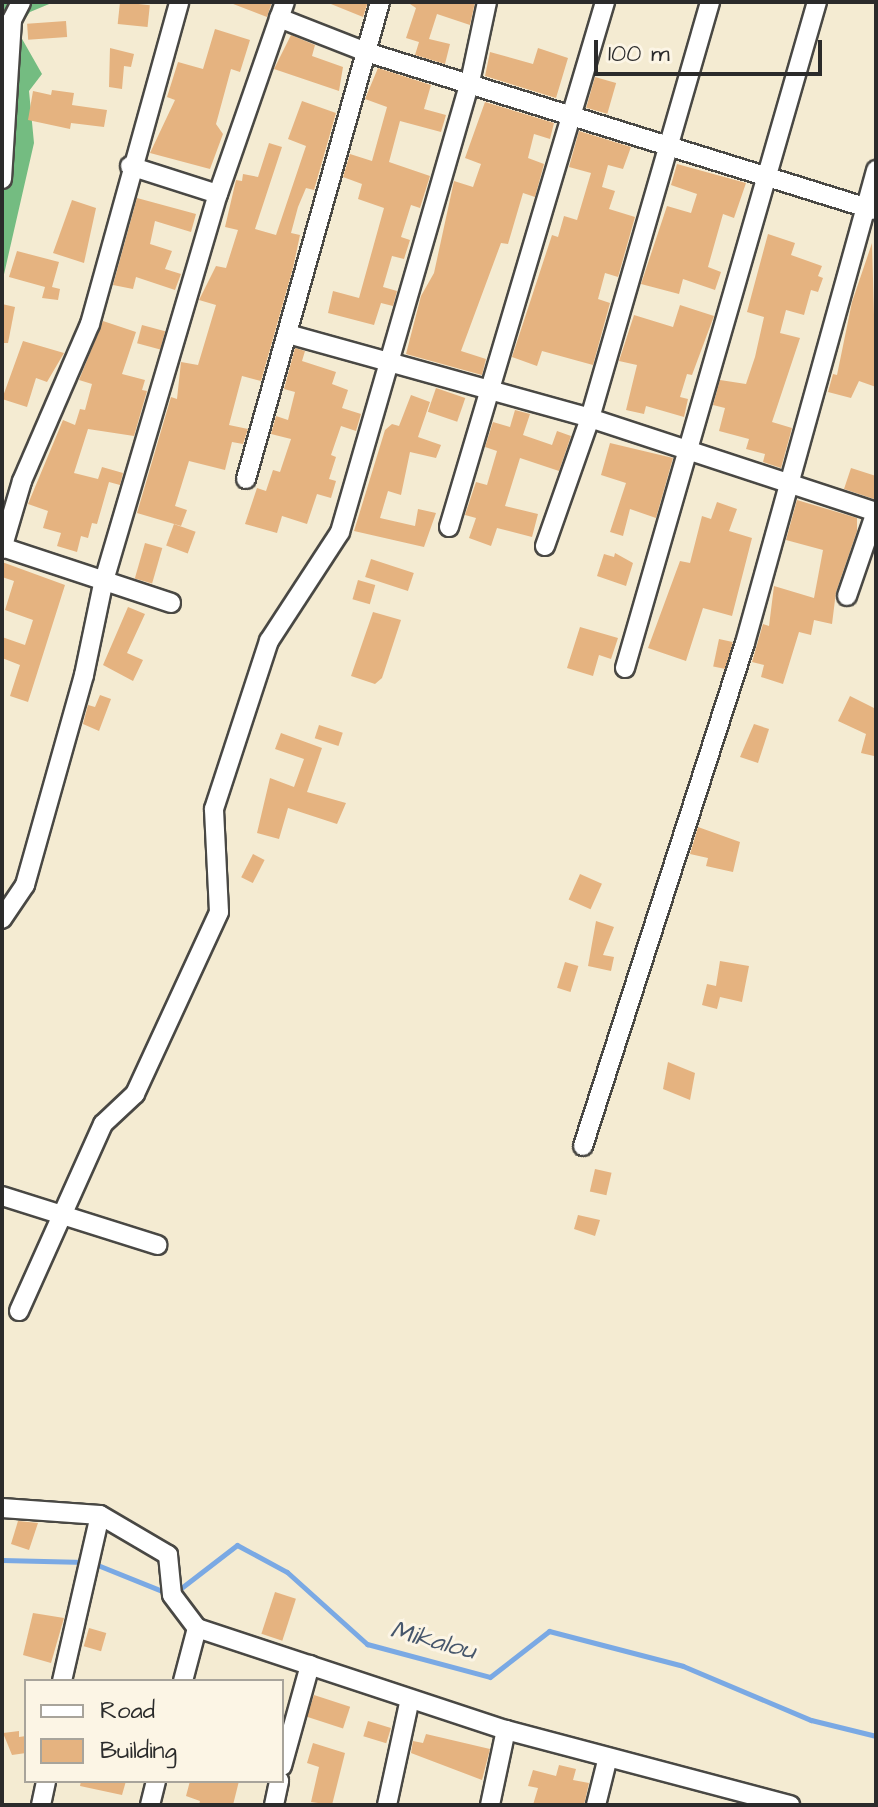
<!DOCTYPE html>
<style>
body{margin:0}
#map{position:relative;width:878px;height:1807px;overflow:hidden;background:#f4ebd2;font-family:"Architects Daughter",sans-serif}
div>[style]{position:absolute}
.forest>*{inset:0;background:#74bc81}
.stream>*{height:5px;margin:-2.5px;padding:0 2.5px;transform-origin:2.5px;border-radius:2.5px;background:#7aa9e4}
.building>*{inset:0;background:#e5b380;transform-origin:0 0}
.roads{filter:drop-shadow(2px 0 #494844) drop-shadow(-2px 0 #494844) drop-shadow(0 2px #494844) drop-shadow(0 -2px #494844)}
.minor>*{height:18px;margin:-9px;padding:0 9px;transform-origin:9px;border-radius:9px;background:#fff}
span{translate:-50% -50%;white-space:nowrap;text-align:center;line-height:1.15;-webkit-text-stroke:6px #fcf5e5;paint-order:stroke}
.water-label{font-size:26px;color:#47576c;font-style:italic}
.frame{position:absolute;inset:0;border:4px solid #2b2b2b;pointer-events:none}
.legend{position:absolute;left:24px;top:1679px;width:260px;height:104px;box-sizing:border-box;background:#fcf5e5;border:2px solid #a8a49b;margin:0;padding:10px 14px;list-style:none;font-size:24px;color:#2b2b2b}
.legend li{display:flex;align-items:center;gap:16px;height:40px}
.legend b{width:40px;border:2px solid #a8a49b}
.scale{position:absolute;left:594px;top:40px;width:228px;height:36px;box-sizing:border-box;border:4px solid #2b2b2b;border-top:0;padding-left:10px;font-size:24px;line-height:28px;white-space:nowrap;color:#2b2b2b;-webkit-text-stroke:6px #fcf5e5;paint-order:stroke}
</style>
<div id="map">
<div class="forest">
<i style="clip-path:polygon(2px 2px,54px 2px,30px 12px,17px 30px,42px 74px,29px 91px,34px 143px,2px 283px)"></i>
</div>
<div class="stream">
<i style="left:2px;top:1560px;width:83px;rotate:1.4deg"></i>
<i style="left:95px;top:1564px;width:78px;rotate:21.9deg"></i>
<i style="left:176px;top:1592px;width:77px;rotate:-37.6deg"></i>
<i style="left:237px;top:1545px;width:57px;rotate:28.4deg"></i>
<i style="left:287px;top:1572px;width:108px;rotate:42deg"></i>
<i style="left:367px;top:1644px;width:127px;rotate:15deg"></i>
<i style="left:490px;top:1677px;width:75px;rotate:-37.9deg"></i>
<i style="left:549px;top:1631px;width:138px;rotate:14.6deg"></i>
<i style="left:683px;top:1666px;width:139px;rotate:22.9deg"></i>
<i style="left:811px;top:1720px;width:67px;rotate:13.8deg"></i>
</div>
<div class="building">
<i style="left:120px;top:2px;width:30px;height:22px;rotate:6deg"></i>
<i style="clip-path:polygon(228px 2px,272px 2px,267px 17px)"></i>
<i style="clip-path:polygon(326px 2px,368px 2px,363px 17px)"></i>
<i style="clip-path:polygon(407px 2px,475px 2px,470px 25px,437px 14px,429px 39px,450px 44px,445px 64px,415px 55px,419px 42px,406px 38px,416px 8px)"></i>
<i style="left:66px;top:21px;width:16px;height:39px;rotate:86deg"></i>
<i style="clip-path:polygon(215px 29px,250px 40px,240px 72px,231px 69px,216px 124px,223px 134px,210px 169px,150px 153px,175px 100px,167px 97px,178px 62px,203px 69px)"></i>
<i style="clip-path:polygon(291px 35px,315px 45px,312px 56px,343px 67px,339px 91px,274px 69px)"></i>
<i style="clip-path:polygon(110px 48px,134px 54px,131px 67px,124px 66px,122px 89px,109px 87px)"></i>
<i style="clip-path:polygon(538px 48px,568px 58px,556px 98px,485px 76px,490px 52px,533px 64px)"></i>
<i style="clip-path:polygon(378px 68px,431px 85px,424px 109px,446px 115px,441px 132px,400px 121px,389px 162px,430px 176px,420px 208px,411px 205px,401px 237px,410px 240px,404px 259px,392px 256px,383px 287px,397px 291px,393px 306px,381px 303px,374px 325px,328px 313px,333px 291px,359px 298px,384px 208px,358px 199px,362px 184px,343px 177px,350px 154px,372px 161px,387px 107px,365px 99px)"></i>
<i style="left:595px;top:77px;width:22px;height:32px;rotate:16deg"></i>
<i style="clip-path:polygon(52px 90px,74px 93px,72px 105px,107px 110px,104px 127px,71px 123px,70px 129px,28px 120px,33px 91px,51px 95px)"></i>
<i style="clip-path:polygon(302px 101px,336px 113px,314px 190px,306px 188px,298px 207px,291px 233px,300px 235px,293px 268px,261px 381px,242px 376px,229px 425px,248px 429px,243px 444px,232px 442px,225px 470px,189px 461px,175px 506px,187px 510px,181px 526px,137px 513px,171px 397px,177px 399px,181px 362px,198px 365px,216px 305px,199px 300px,216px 266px,226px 268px,238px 230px,225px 227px,236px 180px,242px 181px,243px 174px,258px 177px,269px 143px,282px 147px,255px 229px,276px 235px,306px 146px,288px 139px)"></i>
<i style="clip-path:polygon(485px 102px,554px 123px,550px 139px,534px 134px,528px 158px,544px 164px,535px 197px,523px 193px,508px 244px,501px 243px,461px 351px,486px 359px,482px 375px,406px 354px,421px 296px,434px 273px,454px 181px,473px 187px,481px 164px,465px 158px)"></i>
<i style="clip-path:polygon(579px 131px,631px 147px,623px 169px,608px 165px,602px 187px,615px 191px,609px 209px,635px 217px,618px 277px,605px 273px,598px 299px,610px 303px,593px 365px,542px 351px,537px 366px,512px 357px,552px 235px,558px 237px,564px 216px,577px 220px,591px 173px,569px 167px)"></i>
<i style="clip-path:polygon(677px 164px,746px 183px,734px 218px,723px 214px,708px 267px,721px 272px,715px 290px,683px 279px,679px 294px,641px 284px,667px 206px,691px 213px,697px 194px,671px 185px)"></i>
<i style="clip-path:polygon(137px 198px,196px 214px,191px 232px,155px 221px,150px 244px,172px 251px,165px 269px,181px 274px,175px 290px,136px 277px,133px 289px,113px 285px)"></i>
<i style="clip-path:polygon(72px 200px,96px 208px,84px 263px,53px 253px)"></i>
<i style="clip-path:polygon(768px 234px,795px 243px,791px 255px,822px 266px,818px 276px,823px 278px,818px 292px,811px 290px,804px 315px,786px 310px,780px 333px,800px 338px,772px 422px,792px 428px,781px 468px,763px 462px,765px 454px,746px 449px,749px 439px,719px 431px,725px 408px,713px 405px,720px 380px,746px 384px,755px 357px,764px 317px,747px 312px)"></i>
<i style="clip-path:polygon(872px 243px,876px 387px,859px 381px,851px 398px,828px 392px,833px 374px,837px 375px,852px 302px)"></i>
<i style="clip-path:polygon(17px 251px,59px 262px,52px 287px,60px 289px,58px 300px,42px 298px,45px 287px,9px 277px)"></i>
<i style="clip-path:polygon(2px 304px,15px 307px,8px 343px,2px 343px)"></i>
<i style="clip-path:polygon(680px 305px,714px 316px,692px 375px,687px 374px,680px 397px,688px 399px,684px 417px,646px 406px,644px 414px,626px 410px,637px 365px,619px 361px,634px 315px,673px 327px)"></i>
<i style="clip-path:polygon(103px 321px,136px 332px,122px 374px,145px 380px,142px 390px,147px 391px,134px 436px,88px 429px,74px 473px,98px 479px,102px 467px,123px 473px,120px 485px,109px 482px,97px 524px,92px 523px,88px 538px,81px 536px,77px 552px,57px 546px,61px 533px,43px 528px,48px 511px,28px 504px,63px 420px,75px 425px,80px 409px,85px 410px,92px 384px,79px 380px)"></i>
<i style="left:142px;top:325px;width:24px;height:19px;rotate:15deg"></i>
<i style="clip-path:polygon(23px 341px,64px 353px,47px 382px,36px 378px,27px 407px,2px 399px)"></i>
<i style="clip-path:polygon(295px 348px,305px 351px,302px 361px,336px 372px,332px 384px,348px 390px,342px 408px,361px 414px,356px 431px,341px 426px,331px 455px,336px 457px,329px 479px,336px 481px,331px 498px,317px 494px,307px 524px,282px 516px,277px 533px,245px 524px,257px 488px,266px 491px,273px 470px,280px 472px,291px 439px,271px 434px,276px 416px,288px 420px,295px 392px,284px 389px)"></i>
<i style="left:436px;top:388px;width:31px;height:25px;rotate:19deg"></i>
<i style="clip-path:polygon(411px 395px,430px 402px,418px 437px,441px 445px,436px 458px,410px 452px,401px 495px,388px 491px,380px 518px,415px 526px,418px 509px,436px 513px,424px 547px,354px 531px,385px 430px,392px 424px,399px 426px)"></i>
<i style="clip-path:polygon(515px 410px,530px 414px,523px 435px,552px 445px,557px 431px,571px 436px,559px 471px,520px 458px,505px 506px,538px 514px,532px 537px,497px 528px,491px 546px,469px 538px,476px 518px,465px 515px,476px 482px,487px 485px,497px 451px,485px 447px,493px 422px,510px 427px)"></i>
<i style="clip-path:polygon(610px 443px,673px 458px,656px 518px,630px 509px,623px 536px,610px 532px,626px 483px,601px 475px)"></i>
<i style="clip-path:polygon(851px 468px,876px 476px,874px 499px,844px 489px)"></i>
<i style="clip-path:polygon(797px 500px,857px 518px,857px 531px,836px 592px,832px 624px,814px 620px,811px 635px,799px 632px,783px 684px,761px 677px,764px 665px,752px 662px,763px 624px,769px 626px,774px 586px,814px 598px,823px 550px,786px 540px)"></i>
<i style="clip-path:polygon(717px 502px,737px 509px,729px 531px,752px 538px,732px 616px,703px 608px,686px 661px,648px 648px,680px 561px,690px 563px,702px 516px,711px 519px)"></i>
<i style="left:174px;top:524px;width:23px;height:23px;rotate:20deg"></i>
<i style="left:145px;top:543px;width:18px;height:37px;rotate:16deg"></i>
<i style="clip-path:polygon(615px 553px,633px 563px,626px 586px,597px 576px,604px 554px,614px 557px)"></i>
<i style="left:371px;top:559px;width:45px;height:19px;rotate:18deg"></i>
<i style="clip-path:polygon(2px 562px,65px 585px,28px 702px,10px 696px,20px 665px,2px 658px,2px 637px,25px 645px,33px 620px,5px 610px,14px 581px,2px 577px)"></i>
<i style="left:358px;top:580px;width:18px;height:20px;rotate:16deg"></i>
<i style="clip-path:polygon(128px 607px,145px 614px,127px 653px,143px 660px,133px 681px,103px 665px)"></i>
<i style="clip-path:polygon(373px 612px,401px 620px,382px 678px,375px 684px,351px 676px)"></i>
<i style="clip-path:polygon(580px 627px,618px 638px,611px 659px,599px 655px,593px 676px,567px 668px)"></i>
<i style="left:719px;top:639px;width:14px;height:28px;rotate:12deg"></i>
<i style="clip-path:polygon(100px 695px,111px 699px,99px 731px,83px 724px,88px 705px,95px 707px)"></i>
<i style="clip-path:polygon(850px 696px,876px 709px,874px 756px,861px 753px,866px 734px,838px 721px)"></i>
<i style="clip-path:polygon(754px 724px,769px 729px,758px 763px,740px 757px)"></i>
<i style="left:319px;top:725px;width:25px;height:14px;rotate:18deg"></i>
<i style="clip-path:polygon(281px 733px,322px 748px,307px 792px,346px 803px,337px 824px,288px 808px,279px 839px,257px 833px,270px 778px,294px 787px,304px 759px,275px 749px)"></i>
<i style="clip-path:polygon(698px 827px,740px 842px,733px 872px,706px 866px,708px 858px,690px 854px)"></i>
<i style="left:253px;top:854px;width:13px;height:26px;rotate:27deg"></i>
<i style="left:580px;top:874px;width:24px;height:28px;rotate:24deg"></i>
<i style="clip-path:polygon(596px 921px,614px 927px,603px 955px,614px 957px,611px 971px,588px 966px)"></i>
<i style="clip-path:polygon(720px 961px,749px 966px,742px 1002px,720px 997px,717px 1009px,702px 1005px,707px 984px,716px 986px)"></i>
<i style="left:565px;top:962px;width:14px;height:27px;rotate:17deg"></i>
<i style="clip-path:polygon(668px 1062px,695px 1073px,690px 1100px,663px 1089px)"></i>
<i style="left:595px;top:1169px;width:17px;height:23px;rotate:13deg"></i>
<i style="clip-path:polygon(578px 1215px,600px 1220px,595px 1236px,574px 1229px)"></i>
<i style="clip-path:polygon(18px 1521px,38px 1523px,29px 1550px,11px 1544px)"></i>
<i style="left:275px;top:1592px;width:22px;height:44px;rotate:18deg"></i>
<i style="clip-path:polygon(33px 1613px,64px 1618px,51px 1663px,23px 1655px)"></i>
<i style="left:89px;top:1628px;width:18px;height:19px;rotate:16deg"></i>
<i style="left:314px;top:1695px;width:38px;height:23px;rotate:18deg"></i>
<i style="left:368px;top:1721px;width:24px;height:16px;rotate:17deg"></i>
<i style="clip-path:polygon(19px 1731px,19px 1737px,26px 1736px,26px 1753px,12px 1755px,3px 1733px)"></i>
<i style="clip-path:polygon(426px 1734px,490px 1749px,482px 1780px,411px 1753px,413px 1741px,423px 1743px)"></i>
<i style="clip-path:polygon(313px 1743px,345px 1753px,332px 1805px,311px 1802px,319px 1767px,307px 1763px)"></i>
<i style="clip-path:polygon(559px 1765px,576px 1769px,573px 1780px,589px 1783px,584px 1805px,533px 1805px,538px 1788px,528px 1786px,533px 1770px,556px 1776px)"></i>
<i style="clip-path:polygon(81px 1781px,126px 1781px,122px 1795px,80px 1786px)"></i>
<i style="clip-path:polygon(190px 1781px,239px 1781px,233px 1805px,199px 1805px,200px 1801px,186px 1796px)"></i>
</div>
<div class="roads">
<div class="minor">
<i style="left:279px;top:18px;width:93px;rotate:21.3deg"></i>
<i style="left:366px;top:52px;width:532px;rotate:17.28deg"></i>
<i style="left:130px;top:166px;width:92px;rotate:17.7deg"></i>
<i style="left:2px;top:179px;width:159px;rotate:-86.4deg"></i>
<i style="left:12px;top:20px;width:20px;rotate:-63deg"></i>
<i style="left:288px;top:334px;width:313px;rotate:15.5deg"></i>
<i style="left:590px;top:418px;width:301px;rotate:18.2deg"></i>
<i style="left:246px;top:479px;width:495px;rotate:-74.3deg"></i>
<i style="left:449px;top:527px;width:548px;rotate:-73.45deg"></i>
<i style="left:545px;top:546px;width:136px;rotate:-70.6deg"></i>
<i style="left:590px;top:418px;width:433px;rotate:-73.9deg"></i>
<i style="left:2px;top:547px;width:178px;rotate:18.3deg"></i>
<i style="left:2px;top:549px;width:71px;rotate:-73.6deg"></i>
<i style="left:22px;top:481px;width:171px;rotate:-66.6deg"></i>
<i style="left:90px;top:324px;width:334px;rotate:-74.5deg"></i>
<i style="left:847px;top:596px;width:89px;rotate:-71deg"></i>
<i style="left:625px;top:668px;width:693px;rotate:-73.92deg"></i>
<i style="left:2px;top:919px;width:41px;rotate:-55.9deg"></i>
<i style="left:25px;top:885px;width:218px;rotate:-74.3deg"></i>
<i style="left:84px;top:675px;width:93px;rotate:-78.2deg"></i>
<i style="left:103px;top:584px;width:407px;rotate:-73.6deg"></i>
<i style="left:218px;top:194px;width:203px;rotate:-70.8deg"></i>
<i style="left:583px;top:1146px;width:528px;rotate:-72.15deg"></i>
<i style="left:745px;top:643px;width:491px;rotate:-74.5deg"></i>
<i style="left:2px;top:1196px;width:163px;rotate:17.5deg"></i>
<i style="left:19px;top:1311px;width:205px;rotate:-65.8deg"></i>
<i style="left:103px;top:1124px;width:44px;rotate:-43.2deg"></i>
<i style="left:135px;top:1094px;width:200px;rotate:-65.2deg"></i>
<i style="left:219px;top:912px;width:103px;rotate:-92.8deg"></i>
<i style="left:214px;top:809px;width:177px;rotate:-71.9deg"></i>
<i style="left:269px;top:641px;width:130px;rotate:-56.9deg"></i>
<i style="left:340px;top:532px;width:468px;rotate:-73.9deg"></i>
<i style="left:470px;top:82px;width:82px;rotate:-78deg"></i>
<i style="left:2px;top:1508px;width:98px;rotate:4.1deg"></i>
<i style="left:100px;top:1515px;width:79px;rotate:30.5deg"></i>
<i style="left:168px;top:1555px;width:40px;rotate:84.3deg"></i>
<i style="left:172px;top:1595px;width:41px;rotate:52.9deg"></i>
<i style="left:197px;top:1628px;width:325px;rotate:18.3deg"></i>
<i style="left:506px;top:1730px;width:294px;rotate:14.8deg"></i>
<i style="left:62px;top:1681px;width:170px;rotate:-77.1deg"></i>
<i style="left:183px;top:1681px;width:55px;rotate:-75.2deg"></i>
<i style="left:282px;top:1766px;width:105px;rotate:-74.5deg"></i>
<i style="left:41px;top:1805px;width:25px;rotate:-78deg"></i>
<i style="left:150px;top:1805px;width:25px;rotate:-76deg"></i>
<i style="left:274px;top:1805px;width:25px;rotate:-78deg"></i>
<i style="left:387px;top:1805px;width:108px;rotate:-77.8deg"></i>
<i style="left:490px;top:1805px;width:77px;rotate:-78deg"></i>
<i style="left:596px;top:1805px;width:49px;rotate:-76deg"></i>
</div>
</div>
<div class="water-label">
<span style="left:433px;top:1641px;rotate:15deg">Mikalou</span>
</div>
<div class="frame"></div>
<ul class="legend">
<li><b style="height:10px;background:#fff"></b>Road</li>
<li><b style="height:22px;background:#e5b380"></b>Building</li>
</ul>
<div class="scale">100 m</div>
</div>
